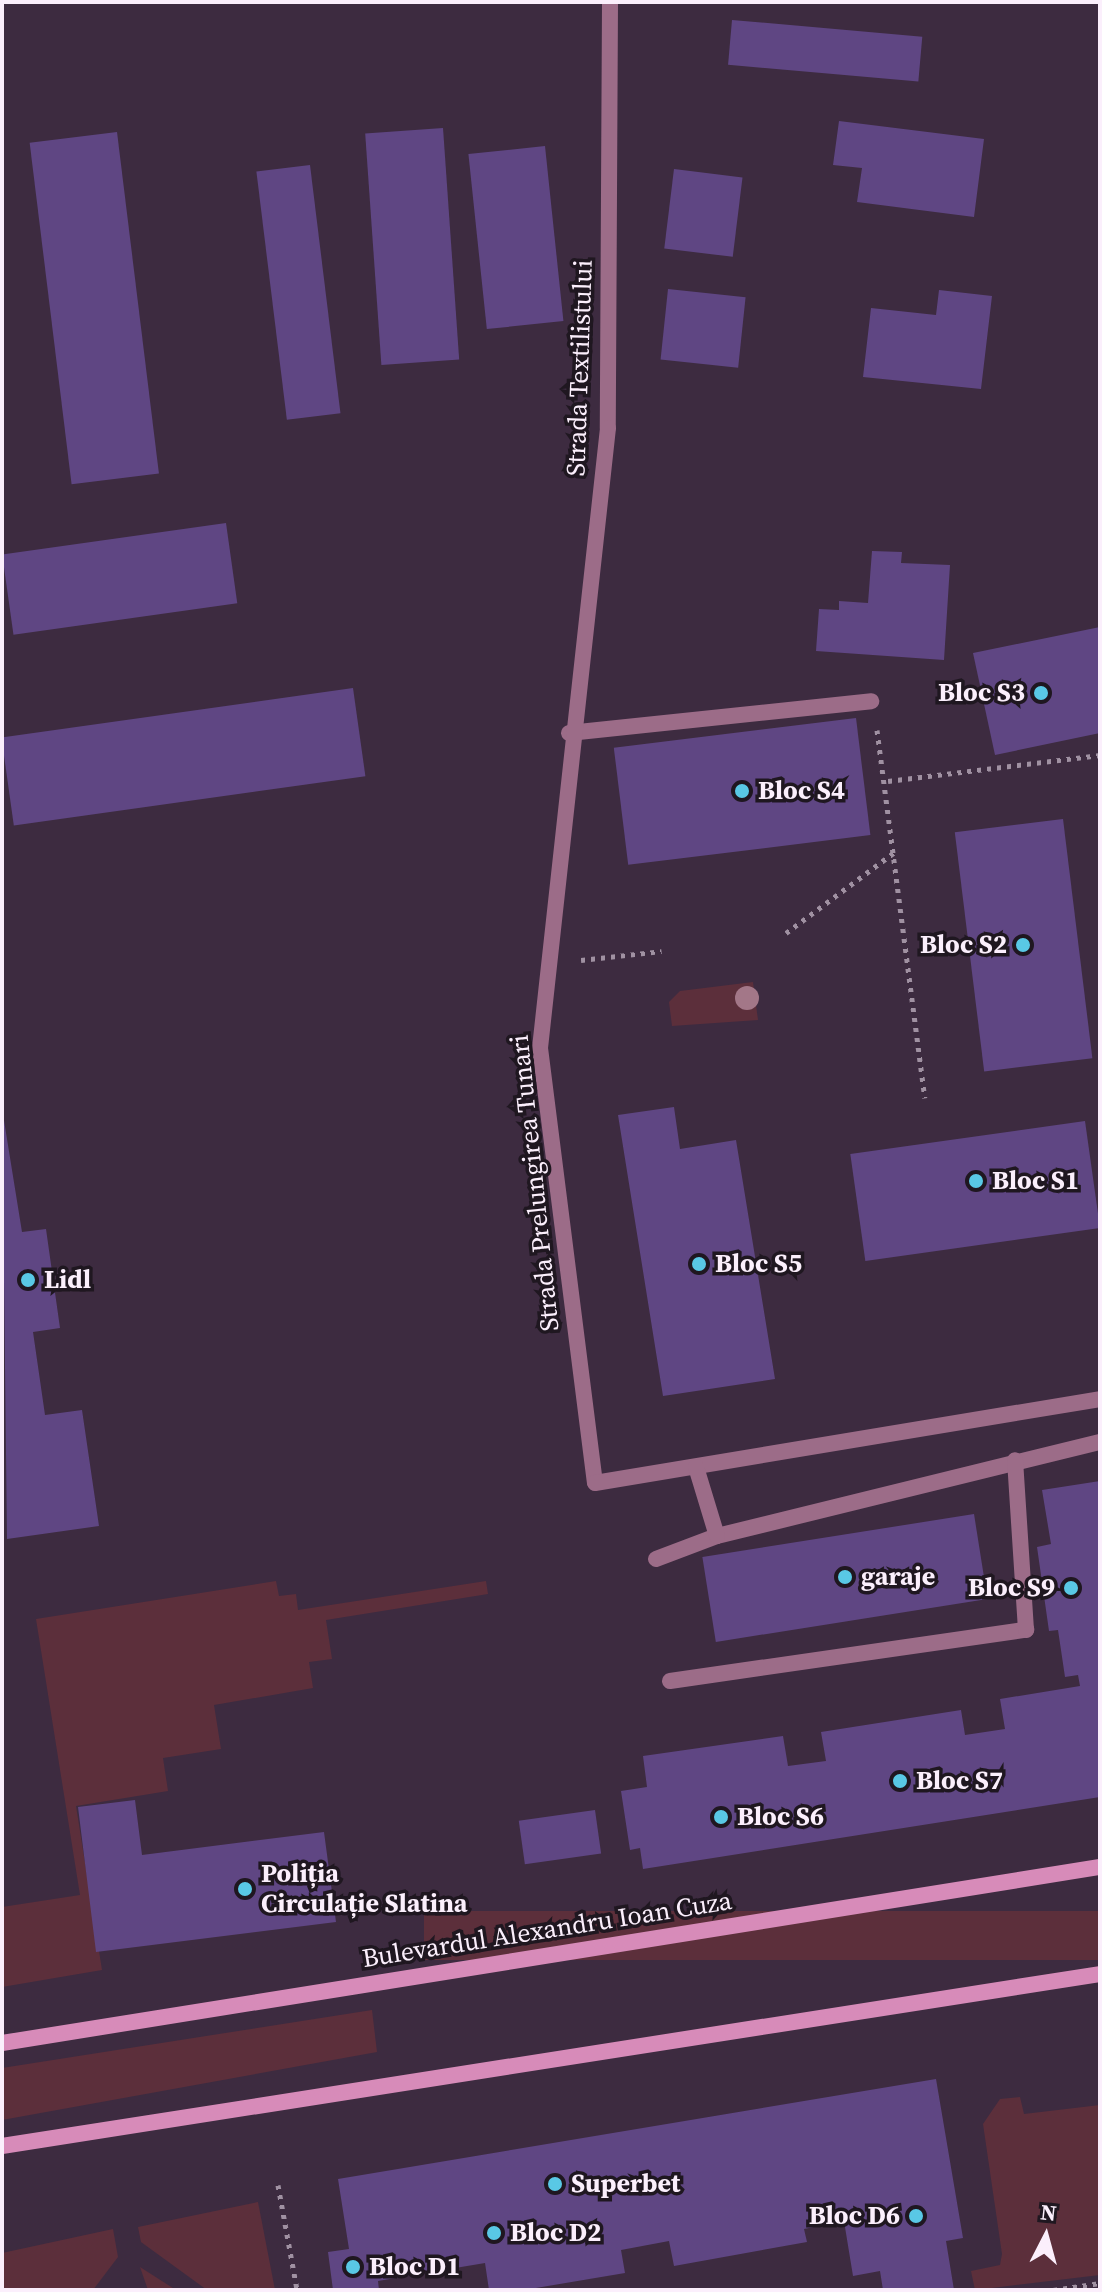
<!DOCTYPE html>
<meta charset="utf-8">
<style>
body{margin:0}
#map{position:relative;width:1102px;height:2292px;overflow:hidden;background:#3d2b40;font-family:"Source Serif 4",serif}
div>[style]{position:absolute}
.green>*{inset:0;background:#5c2f3b;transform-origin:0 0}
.building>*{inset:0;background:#5f4683;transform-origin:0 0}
.path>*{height:5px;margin-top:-2.5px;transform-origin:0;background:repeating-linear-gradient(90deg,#a091a2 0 4px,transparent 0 10px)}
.lane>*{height:16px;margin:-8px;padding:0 8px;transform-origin:8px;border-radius:8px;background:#9c6c88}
.street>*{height:16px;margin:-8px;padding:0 8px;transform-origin:8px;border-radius:8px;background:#9c6c88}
.secondary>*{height:16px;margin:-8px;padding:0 8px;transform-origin:8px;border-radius:8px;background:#d78bb9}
.trees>*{width:24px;height:24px;margin:-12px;border-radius:50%;background:#a37788}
.dots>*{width:22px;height:22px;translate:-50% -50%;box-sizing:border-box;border:4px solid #1f1720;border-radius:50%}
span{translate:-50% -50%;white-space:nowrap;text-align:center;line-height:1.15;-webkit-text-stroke:7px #1f1720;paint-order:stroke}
.street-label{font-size:26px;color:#fbeffc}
.poi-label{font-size:26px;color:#fbeffc;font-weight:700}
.right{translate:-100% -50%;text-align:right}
.left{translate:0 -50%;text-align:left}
.frame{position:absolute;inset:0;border:4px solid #fbeffc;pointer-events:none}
.north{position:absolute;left:1006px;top:2196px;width:80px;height:80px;-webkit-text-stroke:6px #1f1720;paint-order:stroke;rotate:6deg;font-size:22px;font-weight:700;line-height:32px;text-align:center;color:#fbeffc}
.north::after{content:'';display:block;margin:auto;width:28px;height:36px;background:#fbeffc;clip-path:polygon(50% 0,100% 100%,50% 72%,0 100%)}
</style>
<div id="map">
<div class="green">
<i style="clip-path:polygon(753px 982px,758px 1020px,672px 1026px,669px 1002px,680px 991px)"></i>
<i style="clip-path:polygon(276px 1581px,279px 1596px,296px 1594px,298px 1610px,486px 1581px,488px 1594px,326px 1620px,332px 1659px,309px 1662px,313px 1688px,214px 1705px,221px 1749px,163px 1758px,168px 1791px,76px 1806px,102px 1970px,2px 1987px,2px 1907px,80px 1895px,36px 1619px)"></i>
<i style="left:1100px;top:1911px;width:49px;height:676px;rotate:90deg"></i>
<i style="clip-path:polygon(372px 2010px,377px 2052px,2px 2120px,2px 2068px)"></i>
<i style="clip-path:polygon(1020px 2097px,1024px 2114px,1100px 2105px,1100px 2275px,975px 2290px,971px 2271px,1000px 2265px,1002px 2254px,983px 2124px,1000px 2099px)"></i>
<i style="clip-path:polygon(258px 2202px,275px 2290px,207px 2290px,141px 2242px,138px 2227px)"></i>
<i style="clip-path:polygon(113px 2229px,118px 2257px,93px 2290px,2px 2290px,2px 2253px)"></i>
<i style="clip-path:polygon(140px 2267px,176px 2290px,148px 2290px)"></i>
</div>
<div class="building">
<i style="left:732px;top:20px;width:191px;height:45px;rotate:5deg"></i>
<i style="clip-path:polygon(839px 121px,984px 139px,974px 217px,857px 202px,862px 168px,833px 165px)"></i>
<i style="left:443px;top:128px;width:232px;height:78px;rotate:86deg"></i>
<i style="left:117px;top:132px;width:344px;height:88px;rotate:83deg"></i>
<i style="left:545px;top:146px;width:176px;height:77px;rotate:84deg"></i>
<i style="left:310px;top:165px;width:250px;height:54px;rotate:83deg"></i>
<i style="left:674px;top:169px;width:69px;height:80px;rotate:7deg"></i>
<i style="left:668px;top:289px;width:78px;height:71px;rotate:6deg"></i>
<i style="clip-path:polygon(939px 290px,992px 296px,981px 389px,863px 377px,871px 308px,936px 315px)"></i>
<i style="left:226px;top:523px;width:81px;height:226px;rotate:82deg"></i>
<i style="clip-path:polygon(872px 551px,902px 552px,901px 563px,950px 565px,944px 660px,816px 651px,819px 609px,839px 610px,839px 601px,868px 603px)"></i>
<i style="clip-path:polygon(1100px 627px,1100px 733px,995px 755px,973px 653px)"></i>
<i style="left:353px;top:688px;width:89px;height:355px;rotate:82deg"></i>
<i style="left:856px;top:718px;width:118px;height:244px;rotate:83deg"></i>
<i style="left:1063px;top:819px;width:241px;height:109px;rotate:83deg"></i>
<i style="clip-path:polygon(674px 1107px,680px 1149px,736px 1140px,775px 1379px,663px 1396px,618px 1115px)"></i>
<i style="clip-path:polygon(2px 1108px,22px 1232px,46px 1229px,60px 1328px,33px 1332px,45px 1415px,82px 1410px,99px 1526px,7px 1539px)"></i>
<i style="left:1085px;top:1121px;width:108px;height:237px;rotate:82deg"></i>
<i style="clip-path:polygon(1100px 1481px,1100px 1797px,643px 1869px,640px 1848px,630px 1850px,621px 1791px,647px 1787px,643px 1756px,783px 1736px,788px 1766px,826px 1761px,821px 1732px,961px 1710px,965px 1735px,1005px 1729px,1000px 1699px,1080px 1686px,1078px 1675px,1065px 1677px,1058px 1630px,1049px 1631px,1037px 1547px,1051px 1544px,1042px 1490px)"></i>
<i style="left:974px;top:1514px;width:86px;height:275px;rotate:81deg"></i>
<i style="clip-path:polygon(135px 1800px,142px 1855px,324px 1832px,336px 1922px,96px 1952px,78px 1807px)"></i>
<i style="left:595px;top:1810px;width:44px;height:77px;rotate:82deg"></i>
<i style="clip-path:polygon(936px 2079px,963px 2238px,946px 2241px,954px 2290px,883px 2290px,880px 2271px,853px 2276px,844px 2221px,804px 2229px,807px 2242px,674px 2266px,669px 2241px,621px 2250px,625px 2273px,524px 2290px,489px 2290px,485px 2263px,378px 2281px,379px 2290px,333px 2290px,328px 2252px,349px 2249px,338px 2179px)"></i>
</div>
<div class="path">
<i style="left:877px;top:730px;width:371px;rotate:82.6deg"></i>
<i style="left:888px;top:781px;width:214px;rotate:-7deg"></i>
<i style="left:786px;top:933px;width:137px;rotate:-36.7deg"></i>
<i style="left:581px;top:960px;width:81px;rotate:-6.3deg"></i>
<i style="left:278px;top:2185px;width:107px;rotate:79.7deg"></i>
<i style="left:1053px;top:2290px;width:48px;rotate:-8.5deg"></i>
</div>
<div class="lane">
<i style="left:569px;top:733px;width:304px;rotate:-6deg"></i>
<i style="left:656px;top:1559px;width:65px;rotate:-20.7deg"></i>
<i style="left:717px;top:1536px;width:394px;rotate:-13.8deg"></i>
<i style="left:670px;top:1681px;width:360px;rotate:-8.2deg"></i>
<i style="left:1026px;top:1630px;width:170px;rotate:-93.7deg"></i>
</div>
<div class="street">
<i style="left:610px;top:2px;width:426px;rotate:90.3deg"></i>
<i style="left:608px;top:428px;width:624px;rotate:96.26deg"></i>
<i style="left:540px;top:1048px;width:438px;rotate:82.8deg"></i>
<i style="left:595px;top:1483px;width:512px;rotate:-9.44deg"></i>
<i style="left:696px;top:1467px;width:72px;rotate:73.1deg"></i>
</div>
<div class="secondary">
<i style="left:2px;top:2043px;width:1112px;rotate:-9.11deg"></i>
<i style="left:2px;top:2146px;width:1111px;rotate:-8.9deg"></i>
</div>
<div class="trees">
<i style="left:747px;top:998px"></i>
</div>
<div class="dots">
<i style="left:1041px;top:693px;background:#59c8e5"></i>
<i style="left:742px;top:791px;background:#59c8e5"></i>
<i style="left:1023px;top:945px;background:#59c8e5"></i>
<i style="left:976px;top:1181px;background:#59c8e5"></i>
<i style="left:699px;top:1264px;background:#59c8e5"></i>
<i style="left:28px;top:1280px;background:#59c8e5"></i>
<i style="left:845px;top:1577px;background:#59c8e5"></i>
<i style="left:1071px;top:1588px;background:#59c8e5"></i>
<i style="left:900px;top:1781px;background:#59c8e5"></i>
<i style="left:721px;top:1817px;background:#59c8e5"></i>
<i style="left:245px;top:1889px;background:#59c8e5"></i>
<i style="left:555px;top:2184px;background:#59c8e5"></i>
<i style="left:916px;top:2216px;background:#59c8e5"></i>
<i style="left:494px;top:2233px;background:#59c8e5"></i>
<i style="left:353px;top:2267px;background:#59c8e5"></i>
</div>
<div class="street-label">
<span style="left:580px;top:368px;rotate:-88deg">Strada Textilistului</span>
<span style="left:535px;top:1183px;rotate:-96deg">Strada Prelungirea Tunari</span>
<span style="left:547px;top:1930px;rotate:-9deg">Bulevardul Alexandru Ioan Cuza</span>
</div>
<div class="poi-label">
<span class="right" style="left:1025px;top:693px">Bloc S3</span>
<span class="left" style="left:758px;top:791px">Bloc S4</span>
<span class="right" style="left:1007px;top:945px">Bloc S2</span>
<span class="left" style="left:992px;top:1181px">Bloc S1</span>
<span class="left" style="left:715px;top:1264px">Bloc S5</span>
<span class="left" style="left:44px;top:1280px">Lidl</span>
<span class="left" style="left:861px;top:1577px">garaje</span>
<span class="right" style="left:1055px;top:1588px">Bloc S9</span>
<span class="left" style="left:916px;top:1781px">Bloc S7</span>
<span class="left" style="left:737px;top:1817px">Bloc S6</span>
<span class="left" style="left:261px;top:1889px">Poliția<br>Circulație Slatina</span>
<span class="left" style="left:571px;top:2184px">Superbet</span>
<span class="right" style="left:900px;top:2216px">Bloc D6</span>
<span class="left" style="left:510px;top:2233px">Bloc D2</span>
<span class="left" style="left:369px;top:2267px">Bloc D1</span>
</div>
<div class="frame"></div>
<div class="north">N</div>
</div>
